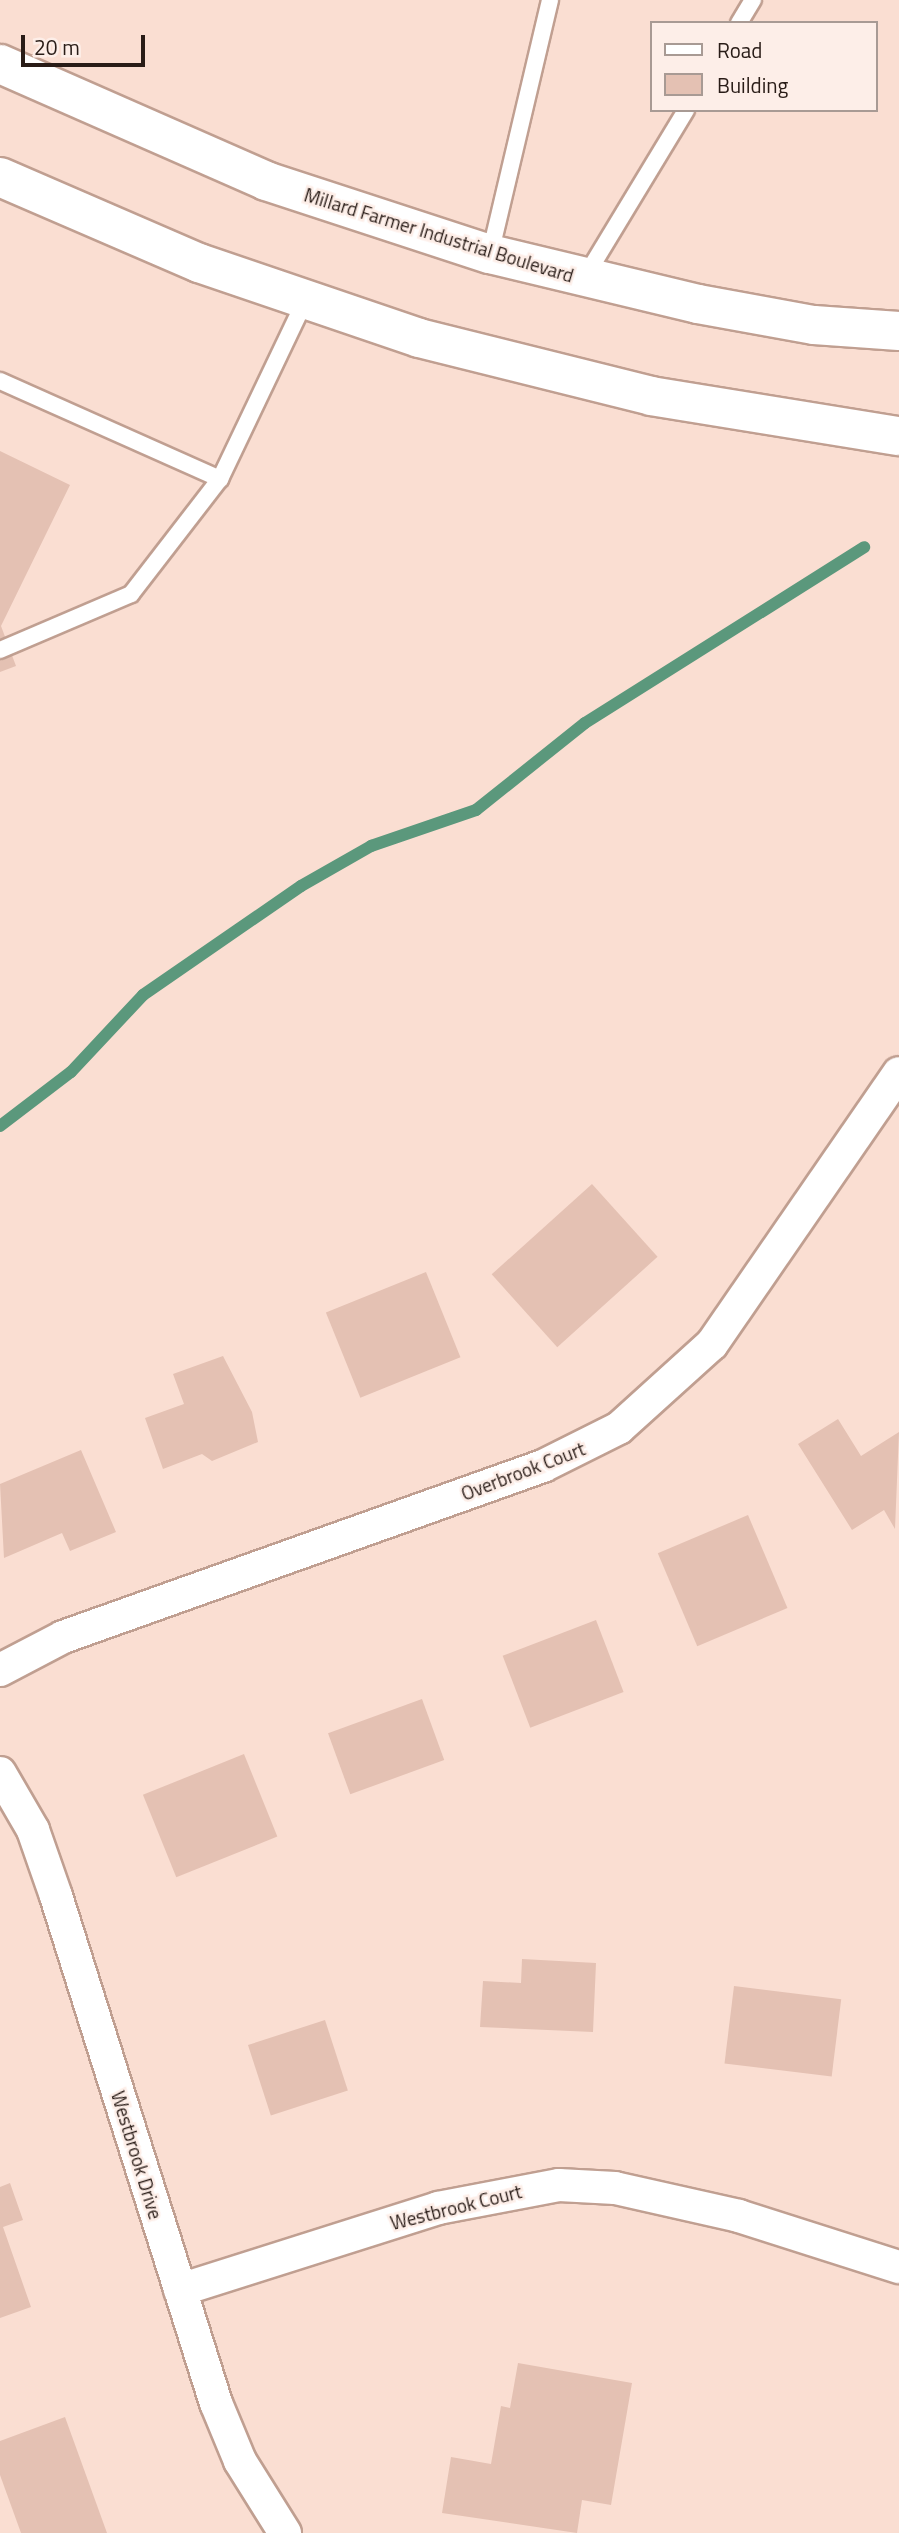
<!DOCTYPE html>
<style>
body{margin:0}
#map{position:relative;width:899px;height:2533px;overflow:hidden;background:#faded2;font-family:"Titillium Web",sans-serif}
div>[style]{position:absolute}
.stream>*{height:12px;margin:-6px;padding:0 6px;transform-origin:6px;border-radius:6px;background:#5b987c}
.building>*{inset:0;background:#e4c1b3;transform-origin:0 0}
.roads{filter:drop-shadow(2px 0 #c09f91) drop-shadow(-2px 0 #c09f91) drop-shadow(0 2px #c09f91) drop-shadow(0 -2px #c09f91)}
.lane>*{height:16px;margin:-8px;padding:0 8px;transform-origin:8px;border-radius:8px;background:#fff}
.street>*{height:32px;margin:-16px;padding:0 16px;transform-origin:16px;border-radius:16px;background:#fff}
.primary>*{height:38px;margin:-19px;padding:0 19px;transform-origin:19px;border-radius:19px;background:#fff}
span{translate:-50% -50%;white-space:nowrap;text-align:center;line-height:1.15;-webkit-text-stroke:5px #fdeee8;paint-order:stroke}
.street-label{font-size:19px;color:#291c17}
.legend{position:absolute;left:650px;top:21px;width:228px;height:91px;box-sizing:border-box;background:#fdeee8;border:2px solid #a89a94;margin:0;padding:9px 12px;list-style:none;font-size:21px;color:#291c17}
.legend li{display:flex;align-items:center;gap:14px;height:35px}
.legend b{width:35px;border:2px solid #a89a94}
.scale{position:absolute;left:21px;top:35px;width:124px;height:32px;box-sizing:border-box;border:4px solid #291c17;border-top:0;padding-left:9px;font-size:21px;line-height:24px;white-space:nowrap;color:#291c17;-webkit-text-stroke:5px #fdeee8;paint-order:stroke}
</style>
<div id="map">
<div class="stream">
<i style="left:0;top:1126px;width:89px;rotate:-37.3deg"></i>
<i style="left:71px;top:1072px;width:105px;rotate:-46.9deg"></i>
<i style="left:143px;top:995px;width:192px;rotate:-34.6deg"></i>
<i style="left:301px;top:886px;width:81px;rotate:-29.7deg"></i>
<i style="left:371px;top:846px;width:111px;rotate:-18.9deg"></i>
<i style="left:476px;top:810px;width:139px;rotate:-38.6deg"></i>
<i style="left:585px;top:723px;width:330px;rotate:-32.2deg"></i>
</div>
<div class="building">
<i style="clip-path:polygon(0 451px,70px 485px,1px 626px,16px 666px,0 672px)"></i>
<i style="left:592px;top:1184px;width:98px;height:135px;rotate:48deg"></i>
<i style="left:426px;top:1272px;width:92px;height:108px;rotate:68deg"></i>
<i style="clip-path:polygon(223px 1356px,252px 1412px,258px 1442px,212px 1461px,202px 1454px,163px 1469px,145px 1418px,184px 1404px,173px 1374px)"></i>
<i style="clip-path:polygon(838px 1419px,861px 1456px,899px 1432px,895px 1529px,884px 1510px,852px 1530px,798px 1444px)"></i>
<i style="clip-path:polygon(81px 1450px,116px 1532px,70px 1551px,62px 1533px,4px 1558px,0 1484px)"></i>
<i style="left:748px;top:1515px;width:101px;height:98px;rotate:67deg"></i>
<i style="left:596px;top:1620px;width:77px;height:100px;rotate:69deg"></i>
<i style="left:422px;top:1699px;width:65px;height:100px;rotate:70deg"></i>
<i style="left:244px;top:1754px;width:89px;height:109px;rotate:68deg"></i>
<i style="clip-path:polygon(522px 1959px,596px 1963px,593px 2032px,480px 2027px,483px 1981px,521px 1983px)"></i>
<i style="left:734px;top:1986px;width:108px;height:78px;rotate:7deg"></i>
<i style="left:325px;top:2020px;width:74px;height:81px;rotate:72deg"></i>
<i style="clip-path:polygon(10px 2183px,23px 2220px,3px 2227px,31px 2307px,0 2318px,0 2187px)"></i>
<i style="clip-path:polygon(518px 2363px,632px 2383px,611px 2505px,582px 2500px,577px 2533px,442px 2513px,451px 2457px,491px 2464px,501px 2406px,510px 2408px)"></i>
<i style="clip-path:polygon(65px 2417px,107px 2533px,21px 2533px,0 2475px,0 2441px)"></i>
</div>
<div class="roads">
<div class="lane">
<i style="left:739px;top:23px;width:27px;rotate:-59deg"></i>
<i style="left:490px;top:254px;width:261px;rotate:-76.7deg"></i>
<i style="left:585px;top:277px;width:195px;rotate:-58.8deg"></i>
<i style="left:0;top:381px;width:241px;rotate:24deg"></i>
<i style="left:0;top:650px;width:142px;rotate:-23.1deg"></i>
<i style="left:131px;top:594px;width:145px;rotate:-52.3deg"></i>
<i style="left:220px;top:479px;width:197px;rotate:-64.5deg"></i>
</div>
<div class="street">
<i style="left:0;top:1670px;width:71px;rotate:-27.6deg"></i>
<i style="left:63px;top:1637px;width:510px;rotate:-19.61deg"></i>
<i style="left:543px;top:1466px;width:85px;rotate:-26.6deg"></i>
<i style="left:619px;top:1428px;width:125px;rotate:-42.1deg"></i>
<i style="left:712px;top:1344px;width:329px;rotate:-55.4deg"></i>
<i style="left:0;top:1773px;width:66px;rotate:59.9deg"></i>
<i style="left:33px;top:1830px;width:70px;rotate:70.8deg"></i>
<i style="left:56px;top:1896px;width:532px;rotate:72.49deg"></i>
<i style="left:216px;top:2403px;width:63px;rotate:67.5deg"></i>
<i style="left:240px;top:2461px;width:85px;rotate:58deg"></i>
<i style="left:180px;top:2290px;width:271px;rotate:-17.6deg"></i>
<i style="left:438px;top:2208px;width:123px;rotate:-10.8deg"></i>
<i style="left:559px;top:2185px;width:56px;rotate:3.1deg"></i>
<i style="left:615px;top:2188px;width:127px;rotate:12.7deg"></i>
<i style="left:739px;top:2216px;width:168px;rotate:17.7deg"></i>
</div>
<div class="primary">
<i style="left:0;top:64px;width:291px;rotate:23.7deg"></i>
<i style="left:266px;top:181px;width:236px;rotate:18.1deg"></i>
<i style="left:490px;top:254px;width:214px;rotate:13.5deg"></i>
<i style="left:698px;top:304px;width:118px;rotate:10.3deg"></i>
<i style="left:814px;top:325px;width:85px;rotate:4deg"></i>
<i style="left:0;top:177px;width:217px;rotate:23.4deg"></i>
<i style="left:199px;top:263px;width:232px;rotate:18.8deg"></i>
<i style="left:419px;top:338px;width:239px;rotate:14deg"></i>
<i style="left:651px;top:396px;width:251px;rotate:9.2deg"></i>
</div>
</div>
<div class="street-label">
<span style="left:439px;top:235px;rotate:17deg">Millard Farmer Industrial Boulevard</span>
<span style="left:523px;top:1471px;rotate:-21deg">Overbrook Court</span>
<span style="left:137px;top:2155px;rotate:73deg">Westbrook Drive</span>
<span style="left:456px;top:2207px;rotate:-14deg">Westbrook Court</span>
</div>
<ul class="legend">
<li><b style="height:9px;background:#fff"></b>Road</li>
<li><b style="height:19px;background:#e4c1b3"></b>Building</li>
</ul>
<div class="scale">20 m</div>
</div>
